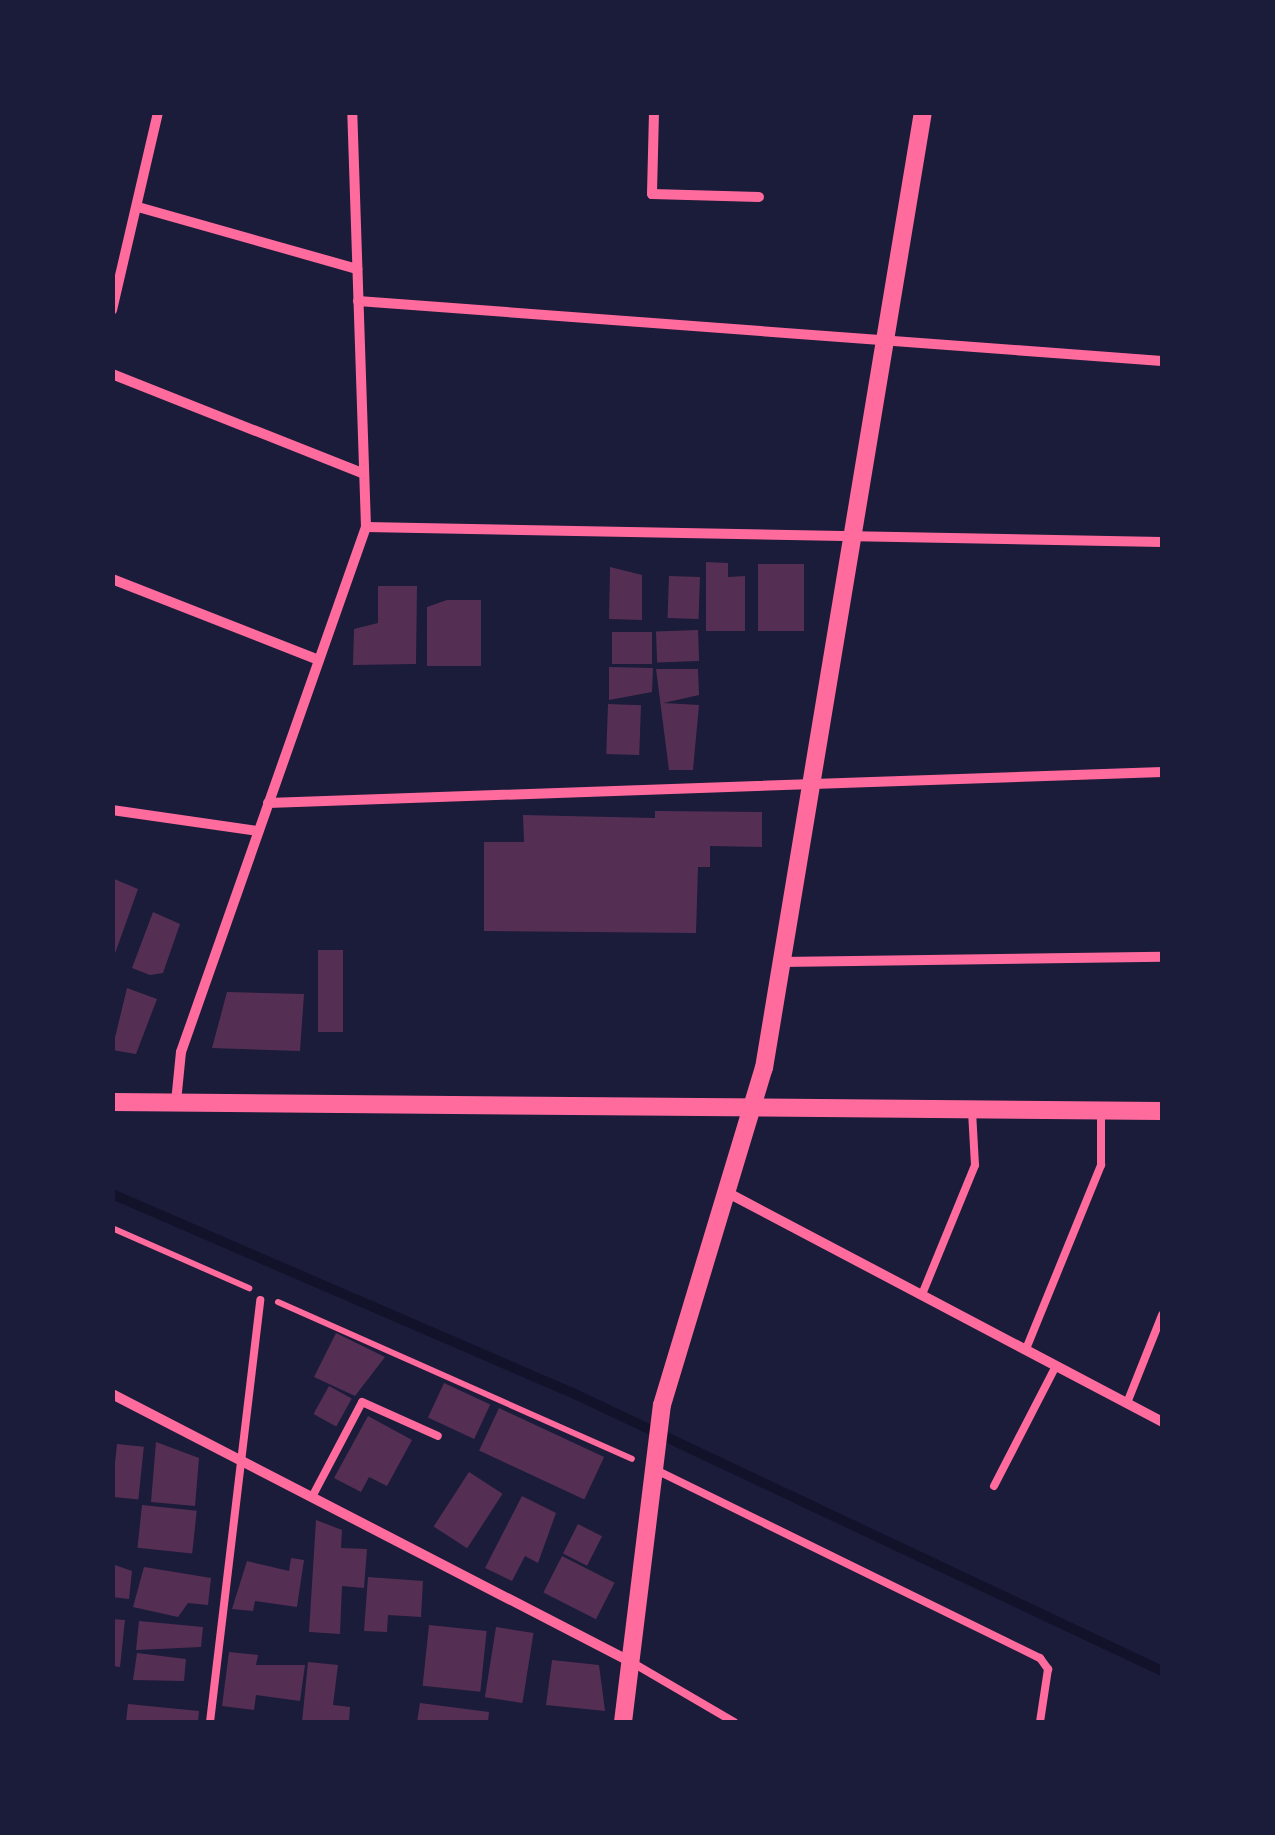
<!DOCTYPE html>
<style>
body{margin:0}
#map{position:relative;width:1275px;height:1835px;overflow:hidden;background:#1b1b3a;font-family:Commissioner,sans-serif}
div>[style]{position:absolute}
.stream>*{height:10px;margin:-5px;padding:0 5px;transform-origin:5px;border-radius:5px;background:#12122b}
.building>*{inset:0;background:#542f53;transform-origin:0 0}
.path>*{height:6px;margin:-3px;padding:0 3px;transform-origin:3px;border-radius:3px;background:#ff6b9d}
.service>*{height:8px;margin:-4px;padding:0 4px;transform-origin:4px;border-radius:4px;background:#ff6b9d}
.minor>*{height:10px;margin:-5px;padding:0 5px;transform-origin:5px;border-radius:5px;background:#ff6b9d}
.tertiary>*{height:18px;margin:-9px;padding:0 9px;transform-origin:9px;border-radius:9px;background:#ff6b9d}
span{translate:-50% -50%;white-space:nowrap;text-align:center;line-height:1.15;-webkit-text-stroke:10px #1b1b3a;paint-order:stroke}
.frame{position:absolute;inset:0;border:115px solid #1b1b3a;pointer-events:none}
</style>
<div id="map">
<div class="stream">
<i style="left:112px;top:1194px;width:507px;rotate:23.38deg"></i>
<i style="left:577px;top:1395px;width:647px;rotate:25.26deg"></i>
</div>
<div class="building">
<i style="clip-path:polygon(706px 562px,728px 563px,728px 577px,745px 576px,745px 631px,706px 631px)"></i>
<i style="left:758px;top:564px;width:46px;height:67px"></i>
<i style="clip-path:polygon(610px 567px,642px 575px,642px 620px,609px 619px)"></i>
<i style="left:669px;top:576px;width:31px;height:42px;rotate:2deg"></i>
<i style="clip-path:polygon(378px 586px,417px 586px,416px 664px,353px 665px,354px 629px,378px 623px)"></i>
<i style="clip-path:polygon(447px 600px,481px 600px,481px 666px,427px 666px,427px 607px)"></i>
<i style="left:698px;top:630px;width:31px;height:42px;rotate:88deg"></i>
<i style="left:612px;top:632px;width:40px;height:32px"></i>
<i style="clip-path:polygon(609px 667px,653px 668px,652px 692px,609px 700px)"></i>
<i style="clip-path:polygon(656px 669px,698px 669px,699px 695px,663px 703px,699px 705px,693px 770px,669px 770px)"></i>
<i style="left:608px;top:704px;width:33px;height:50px;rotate:2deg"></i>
<i style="clip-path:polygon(655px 811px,762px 812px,762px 847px,710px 846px,710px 867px,698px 867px,696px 933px,484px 931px,484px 842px,524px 842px,523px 815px,655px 818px)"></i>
<i style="clip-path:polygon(112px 878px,138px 889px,112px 962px)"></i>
<i style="clip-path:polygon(153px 912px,180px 924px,163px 973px,150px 975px,132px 968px)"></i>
<i style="left:318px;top:950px;width:25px;height:82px"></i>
<i style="clip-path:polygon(127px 988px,157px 999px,136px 1054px,112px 1050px)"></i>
<i style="clip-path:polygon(227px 992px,304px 994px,300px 1051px,212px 1048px)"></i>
<i style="clip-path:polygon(336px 1333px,385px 1357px,355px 1396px,314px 1377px)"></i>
<i style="left:444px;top:1383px;width:51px;height:38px;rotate:25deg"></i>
<i style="left:329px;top:1386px;width:26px;height:32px;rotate:29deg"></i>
<i style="left:499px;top:1408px;width:116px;height:47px;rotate:25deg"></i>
<i style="clip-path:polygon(368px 1416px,412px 1440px,387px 1486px,369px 1477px,361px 1492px,334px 1478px)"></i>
<i style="clip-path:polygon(156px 1442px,199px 1458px,195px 1506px,151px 1502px)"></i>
<i style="left:117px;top:1444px;width:27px;height:53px;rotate:6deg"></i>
<i style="left:469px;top:1472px;width:40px;height:65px;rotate:33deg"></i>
<i style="clip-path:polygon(522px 1496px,556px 1513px,538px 1563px,525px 1556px,512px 1581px,485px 1568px)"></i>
<i style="left:142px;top:1505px;width:55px;height:43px;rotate:6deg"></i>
<i style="clip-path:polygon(316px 1520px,342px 1530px,341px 1548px,367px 1549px,364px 1588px,342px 1586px,340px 1634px,309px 1632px)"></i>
<i style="left:578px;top:1524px;width:27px;height:33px;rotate:27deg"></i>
<i style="left:562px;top:1556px;width:59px;height:41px;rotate:27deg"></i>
<i style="clip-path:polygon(291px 1558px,304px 1560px,297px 1607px,255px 1601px,253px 1611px,232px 1609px,247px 1561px,289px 1571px)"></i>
<i style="clip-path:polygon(112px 1564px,132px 1571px,129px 1599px,112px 1597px)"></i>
<i style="clip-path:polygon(144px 1567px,211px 1578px,208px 1605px,188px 1603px,178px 1617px,133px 1607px)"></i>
<i style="clip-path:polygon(368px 1577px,423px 1581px,421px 1617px,388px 1615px,387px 1632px,364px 1631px)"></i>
<i style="clip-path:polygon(112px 1619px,125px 1620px,120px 1667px,112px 1666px)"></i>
<i style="clip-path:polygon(139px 1621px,203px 1627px,201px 1647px,136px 1650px)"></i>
<i style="left:429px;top:1625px;width:58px;height:61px;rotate:6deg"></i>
<i style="left:496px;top:1627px;width:38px;height:71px;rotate:9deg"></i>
<i style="clip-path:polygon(229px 1652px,258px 1655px,256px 1665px,305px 1665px,300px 1701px,256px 1695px,254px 1710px,222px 1706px)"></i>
<i style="clip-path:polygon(137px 1653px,186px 1659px,184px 1681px,133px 1680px)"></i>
<i style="clip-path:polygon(552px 1660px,599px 1665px,605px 1711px,546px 1705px)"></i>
<i style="clip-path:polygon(308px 1662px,338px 1665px,333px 1705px,350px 1707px,349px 1722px,302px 1722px)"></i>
<i style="clip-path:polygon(420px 1703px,489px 1712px,488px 1722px,417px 1722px)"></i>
<i style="clip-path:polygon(128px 1704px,199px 1711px,198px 1722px,126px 1722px)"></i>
</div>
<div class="path">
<i style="left:112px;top:1228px;width:150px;rotate:23.7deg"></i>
<i style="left:278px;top:1302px;width:387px;rotate:23.9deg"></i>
</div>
<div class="service">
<i style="left:923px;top:1292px;width:137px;rotate:-67.7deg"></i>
<i style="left:975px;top:1165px;width:53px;rotate:-93.2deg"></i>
<i style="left:1026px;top:1349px;width:199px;rotate:-67.8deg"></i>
<i style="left:1101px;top:1165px;width:54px;rotate:-90deg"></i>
<i style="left:1127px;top:1403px;width:95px;rotate:-68.3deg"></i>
<i style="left:656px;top:1470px;width:428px;rotate:26.1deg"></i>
<i style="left:1040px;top:1658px;width:14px;rotate:54deg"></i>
<i style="left:1048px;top:1669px;width:54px;rotate:98.6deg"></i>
<i style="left:994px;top:1486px;width:135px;rotate:-62.7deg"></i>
<i style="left:312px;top:1497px;width:107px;rotate:-62.2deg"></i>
<i style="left:362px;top:1402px;width:83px;rotate:24.1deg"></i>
<i style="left:633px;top:1663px;width:117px;rotate:30.3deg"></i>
<i style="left:210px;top:1722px;width:425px;rotate:-83.2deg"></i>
</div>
<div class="minor">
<i style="left:654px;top:112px;width:82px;rotate:91.4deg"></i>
<i style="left:652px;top:194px;width:107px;rotate:1.6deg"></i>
<i style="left:138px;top:207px;width:228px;rotate:15.8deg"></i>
<i style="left:358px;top:301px;width:806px;rotate:4.27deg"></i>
<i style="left:112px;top:310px;width:203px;rotate:-76.9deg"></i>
<i style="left:112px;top:374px;width:271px;rotate:21.6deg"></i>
<i style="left:366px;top:527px;width:796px;rotate:1.08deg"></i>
<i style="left:112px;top:579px;width:222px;rotate:21.4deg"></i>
<i style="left:268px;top:803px;width:895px;rotate:-1.99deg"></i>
<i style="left:112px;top:810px;width:148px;rotate:8.2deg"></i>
<i style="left:781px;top:962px;width:381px;rotate:-0.8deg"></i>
<i style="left:176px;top:1102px;width:50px;rotate:-84.3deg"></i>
<i style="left:181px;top:1052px;width:557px;rotate:-70.59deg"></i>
<i style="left:366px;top:527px;width:415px;rotate:-91.9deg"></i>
<i style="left:732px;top:1195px;width:486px;rotate:27.8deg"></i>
<i style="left:112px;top:1394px;width:582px;rotate:27.31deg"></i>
</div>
<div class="tertiary">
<i style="left:112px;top:1102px;width:1050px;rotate:0.49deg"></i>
<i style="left:623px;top:1722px;width:319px;rotate:-83deg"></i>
<i style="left:662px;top:1405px;width:352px;rotate:-73.2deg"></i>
<i style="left:764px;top:1068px;width:969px;rotate:-80.56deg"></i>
</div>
<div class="frame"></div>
</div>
